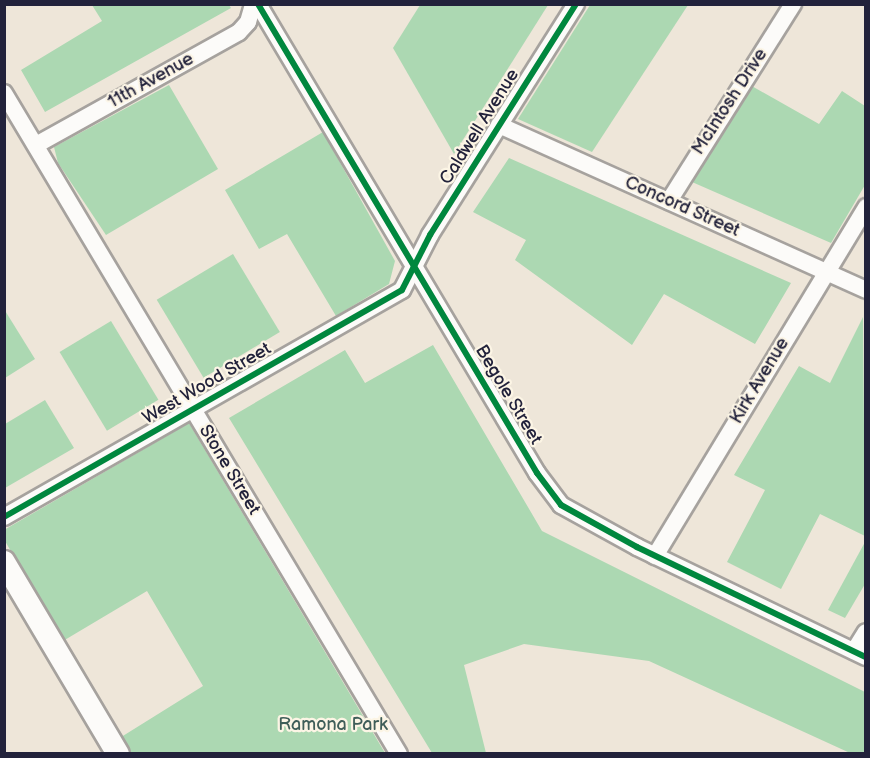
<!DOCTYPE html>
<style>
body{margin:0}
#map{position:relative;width:870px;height:758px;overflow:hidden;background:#eee6d9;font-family:"Balsamiq Sans",sans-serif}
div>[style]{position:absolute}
.green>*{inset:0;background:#acd8b2;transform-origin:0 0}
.roads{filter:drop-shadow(2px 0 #a6a29e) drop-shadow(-2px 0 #a6a29e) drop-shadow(0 2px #a6a29e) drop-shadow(0 -2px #a6a29e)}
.street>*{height:16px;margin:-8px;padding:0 8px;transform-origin:8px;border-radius:8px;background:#fcfbf9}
.secondary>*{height:22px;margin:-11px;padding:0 11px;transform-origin:11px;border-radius:11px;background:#fcfbf9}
.cycleway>*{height:6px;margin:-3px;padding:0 3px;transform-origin:3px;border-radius:3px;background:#00873e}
span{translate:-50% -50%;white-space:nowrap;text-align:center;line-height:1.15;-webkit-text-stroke:4.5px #fcf5e5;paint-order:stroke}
.street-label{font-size:18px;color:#22223b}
.park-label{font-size:18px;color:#3f5e59}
.frame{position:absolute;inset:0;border:6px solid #22223b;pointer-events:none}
</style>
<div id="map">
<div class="green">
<i style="clip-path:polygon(229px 5px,231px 8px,45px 112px,21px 70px,102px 21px,92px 5px)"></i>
<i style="clip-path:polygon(420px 5px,548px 5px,454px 154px,393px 48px)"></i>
<i style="clip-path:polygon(590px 5px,688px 5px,592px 152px,518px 119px)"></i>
<i style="clip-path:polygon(169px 85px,218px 169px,106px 235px,58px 163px,54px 147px)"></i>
<i style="clip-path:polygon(750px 85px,819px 124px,842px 91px,865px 106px,865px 185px,831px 243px,692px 182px)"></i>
<i style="clip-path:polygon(323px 132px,395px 261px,389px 284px,336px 316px,287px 234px,259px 249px,225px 190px)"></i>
<i style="clip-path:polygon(509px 158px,791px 283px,755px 344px,664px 294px,632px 345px,515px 260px,526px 240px,473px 212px)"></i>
<i style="left:233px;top:254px;width:91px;height:89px;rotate:59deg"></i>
<i style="clip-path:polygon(4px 309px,35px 359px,5px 378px,4px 378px)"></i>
<i style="clip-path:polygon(863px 317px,865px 536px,820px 514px,781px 589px,727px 562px,765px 490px,734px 475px,799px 366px,830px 383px)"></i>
<i style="left:111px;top:321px;width:92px;height:60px;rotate:59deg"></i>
<i style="clip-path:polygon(433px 345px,542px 531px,865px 692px,865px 753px,850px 753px,649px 661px,524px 644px,464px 665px,486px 753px,432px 753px,229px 418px,345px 350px,365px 383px)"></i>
<i style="clip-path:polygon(45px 400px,74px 448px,5px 488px,5px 424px)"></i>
<i style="clip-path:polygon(189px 423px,385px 753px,127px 753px,118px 739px,203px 686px,147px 591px,63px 641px,5px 541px,4px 530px)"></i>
<i style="clip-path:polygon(865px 542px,865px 584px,845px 618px,828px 610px)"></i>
</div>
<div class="roads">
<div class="street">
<i style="left:258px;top:4px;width:546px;rotate:59.25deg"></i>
<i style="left:537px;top:473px;width:40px;rotate:53deg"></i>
<i style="left:561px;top:505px;width:87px;rotate:28.9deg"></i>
<i style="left:637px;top:547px;width:254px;rotate:25.7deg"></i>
<i style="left:4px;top:93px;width:770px;rotate:59.14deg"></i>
<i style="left:499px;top:125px;width:402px;rotate:24.2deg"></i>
<i style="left:36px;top:145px;width:232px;rotate:-29.1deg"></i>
<i style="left:239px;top:32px;width:13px;rotate:-48deg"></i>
<i style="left:248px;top:22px;width:19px;rotate:-74deg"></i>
<i style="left:669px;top:201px;width:233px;rotate:-57.8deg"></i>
<i style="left:4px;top:517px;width:458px;rotate:-29.7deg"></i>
<i style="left:402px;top:290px;width:62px;rotate:-63deg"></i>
<i style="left:430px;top:235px;width:273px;rotate:-57.7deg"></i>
<i style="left:655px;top:556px;width:408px;rotate:-58.8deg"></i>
<i style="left:854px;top:651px;width:22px;rotate:-58deg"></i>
</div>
<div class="secondary">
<i style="left:4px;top:562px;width:223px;rotate:59.3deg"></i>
</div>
</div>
<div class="cycleway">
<i style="left:258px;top:4px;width:546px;rotate:59.25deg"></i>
<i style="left:537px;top:473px;width:40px;rotate:53deg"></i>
<i style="left:561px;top:505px;width:87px;rotate:28.9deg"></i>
<i style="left:637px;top:547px;width:254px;rotate:25.7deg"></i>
<i style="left:4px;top:517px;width:458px;rotate:-29.7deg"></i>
<i style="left:402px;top:290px;width:62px;rotate:-63deg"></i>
<i style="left:430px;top:235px;width:273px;rotate:-57.7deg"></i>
</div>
<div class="street-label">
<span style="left:151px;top:81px;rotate:-29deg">11th Avenue</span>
<span style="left:730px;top:102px;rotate:-57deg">McIntosh Drive</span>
<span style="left:480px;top:127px;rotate:-58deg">Caldwell Avenue</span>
<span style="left:682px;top:207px;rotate:24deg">Concord Street</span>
<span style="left:760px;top:381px;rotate:-59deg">Kirk Avenue</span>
<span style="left:207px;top:384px;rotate:-30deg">West Wood Street</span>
<span style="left:508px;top:395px;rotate:59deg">Begole Street</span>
<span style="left:229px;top:470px;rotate:59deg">Stone Street</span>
</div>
<div class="park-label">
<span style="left:333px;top:725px">Ramona Park</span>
</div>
<div class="frame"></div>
</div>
